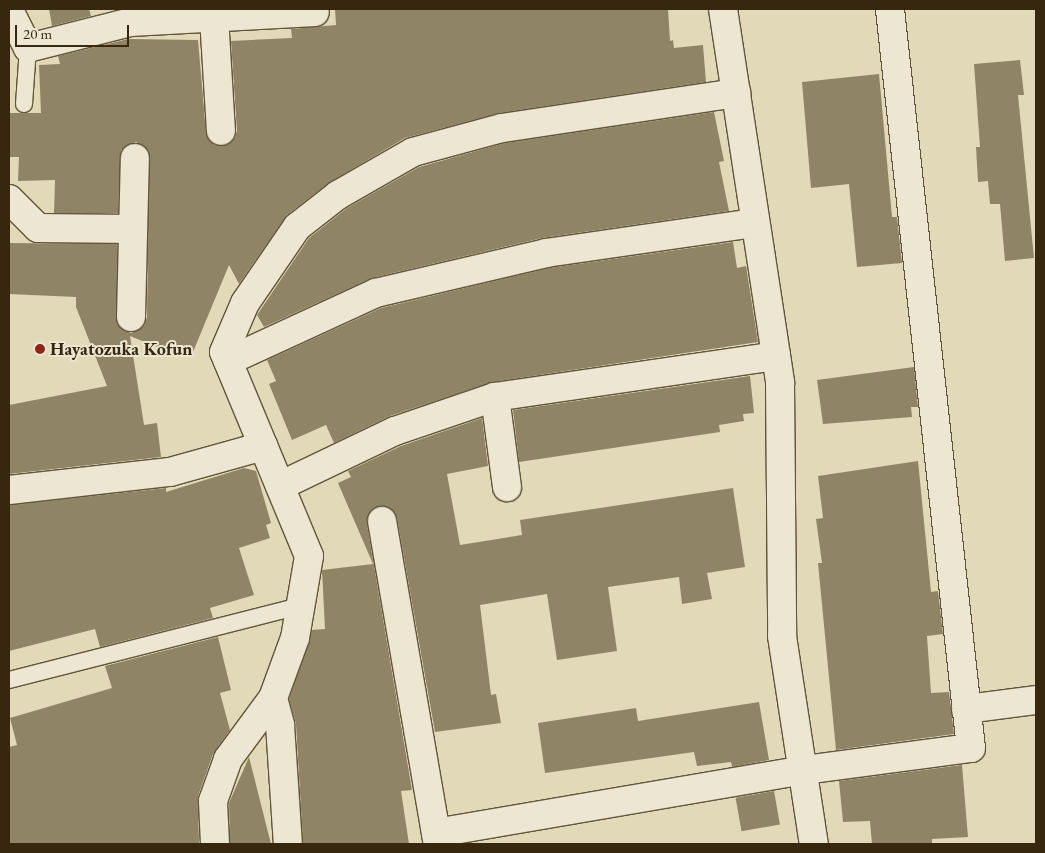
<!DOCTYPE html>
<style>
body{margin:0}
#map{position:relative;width:1045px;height:853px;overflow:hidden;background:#e2d9b9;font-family:"EB Garamond",serif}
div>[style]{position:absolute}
.building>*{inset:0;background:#908467;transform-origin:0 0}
.roads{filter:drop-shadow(1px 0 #62543a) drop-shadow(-1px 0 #62543a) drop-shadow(0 1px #62543a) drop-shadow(0 -1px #62543a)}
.lane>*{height:16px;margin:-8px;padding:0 8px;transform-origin:8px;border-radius:8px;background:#ece6d2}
.street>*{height:28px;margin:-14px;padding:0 14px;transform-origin:14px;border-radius:14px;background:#ece6d2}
.dots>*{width:14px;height:14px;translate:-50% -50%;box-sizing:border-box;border:2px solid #ece6d2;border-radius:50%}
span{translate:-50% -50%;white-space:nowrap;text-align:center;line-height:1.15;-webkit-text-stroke:4px #ece6d2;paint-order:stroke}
.poi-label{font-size:18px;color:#38270f;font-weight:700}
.left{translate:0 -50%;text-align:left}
.frame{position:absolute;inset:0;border:10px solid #38270f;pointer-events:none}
.scale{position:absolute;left:15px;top:25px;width:114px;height:22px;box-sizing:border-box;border:2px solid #38270f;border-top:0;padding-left:6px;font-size:15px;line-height:18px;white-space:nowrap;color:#38270f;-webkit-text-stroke:4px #ece6d2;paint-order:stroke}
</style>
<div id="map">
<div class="building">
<i style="clip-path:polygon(49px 9px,89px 9px,91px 16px,52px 26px)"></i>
<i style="clip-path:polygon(335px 9px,668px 9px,670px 41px,673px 40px,674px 48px,703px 45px,706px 82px,500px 113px,405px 138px,330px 182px,287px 215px,239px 284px,229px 265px,193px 352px,181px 346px,177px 355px,130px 336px,144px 425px,157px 423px,161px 457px,9px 474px,9px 405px,107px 386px,76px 307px,76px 297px,9px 294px,9px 243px,117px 244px,117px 324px,131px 333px,144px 326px,147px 317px,149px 151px,136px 142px,121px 150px,118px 213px,54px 213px,55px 180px,18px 181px,19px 157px,9px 157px,9px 113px,41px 113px,39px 65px,60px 64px,58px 56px,128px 39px,198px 40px,206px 132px,214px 145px,222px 146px,235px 138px,237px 131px,231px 41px,292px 38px,291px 29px,336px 25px)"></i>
<i style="clip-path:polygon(1020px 60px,1024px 95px,1018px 95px,1034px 258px,1005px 261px,1000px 204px,990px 204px,988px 181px,978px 182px,976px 147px,980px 147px,974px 64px)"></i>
<i style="clip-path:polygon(879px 74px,892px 217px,897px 217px,902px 263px,857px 267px,849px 184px,811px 188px,802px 82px)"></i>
<i style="clip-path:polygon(714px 112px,724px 161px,719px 162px,729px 211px,542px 238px,372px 278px,264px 327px,257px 315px,309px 238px,347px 208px,419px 167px,505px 143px)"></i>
<i style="clip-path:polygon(733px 242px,737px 268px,746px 266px,758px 342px,493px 382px,390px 416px,334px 443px,326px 425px,292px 440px,269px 384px,276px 381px,267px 360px,381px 308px,549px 268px)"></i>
<i style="clip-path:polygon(914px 367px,918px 407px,911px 407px,912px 417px,823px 424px,817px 380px)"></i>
<i style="clip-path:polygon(750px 376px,754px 413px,743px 414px,744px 421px,719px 425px,720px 432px,519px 462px,513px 410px)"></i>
<i style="clip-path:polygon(482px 418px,488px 466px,447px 474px,460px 545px,522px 535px,520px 520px,733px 488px,745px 567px,707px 573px,712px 599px,682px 604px,679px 577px,608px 587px,617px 651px,557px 660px,547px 594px,480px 605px,491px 695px,496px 694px,501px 723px,435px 732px,397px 518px,388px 507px,372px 509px,367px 524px,412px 790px,401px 791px,409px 844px,303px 844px,296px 724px,289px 699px,312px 630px,325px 629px,322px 570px,373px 564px,338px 483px,351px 477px,348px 471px,401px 446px)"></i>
<i style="clip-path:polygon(918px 461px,931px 592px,938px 591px,943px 634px,927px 636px,931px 693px,949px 692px,954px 734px,836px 750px,818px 563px,822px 563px,816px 519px,823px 518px,818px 476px)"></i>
<i style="clip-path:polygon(244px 468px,256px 471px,271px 523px,266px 525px,270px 538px,239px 548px,254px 595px,210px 608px,213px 618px,100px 647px,95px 629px,9px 651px,9px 505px,166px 488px,166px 492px)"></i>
<i style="clip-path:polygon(218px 637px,231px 690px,220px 693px,230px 730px,213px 754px,198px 796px,199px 844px,9px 844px,9px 747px,17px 745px,10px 718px,112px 688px,105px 666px)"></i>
<i style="clip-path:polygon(759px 702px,769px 760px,732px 767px,731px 762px,697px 766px,694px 752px,545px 773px,538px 723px,636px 708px,638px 721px)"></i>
<i style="clip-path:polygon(249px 757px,271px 844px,230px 844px,229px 803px)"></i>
<i style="clip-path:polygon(962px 765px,968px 837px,932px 839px,932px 844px,872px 844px,870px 821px,843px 822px,839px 781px)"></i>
<i style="left:774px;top:791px;width:34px;height:39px;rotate:80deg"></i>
</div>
<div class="roads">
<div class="lane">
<i style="left:24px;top:104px;width:56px;rotate:-85.9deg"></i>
<i style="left:9px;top:680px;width:300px;rotate:-14.3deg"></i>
</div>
<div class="street">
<i style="left:723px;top:9px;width:378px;rotate:81.3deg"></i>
<i style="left:780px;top:383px;width:253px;rotate:89.5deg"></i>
<i style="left:782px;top:636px;width:210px;rotate:81.3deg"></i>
<i style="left:9px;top:10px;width:42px;rotate:63.4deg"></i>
<i style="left:28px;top:48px;width:106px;rotate:-14.2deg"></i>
<i style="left:131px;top:22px;width:184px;rotate:-3.1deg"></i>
<i style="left:214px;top:17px;width:114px;rotate:86.5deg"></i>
<i style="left:9px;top:199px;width:41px;rotate:45deg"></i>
<i style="left:38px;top:228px;width:95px;rotate:0.6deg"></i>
<i style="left:131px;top:317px;width:159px;rotate:-88.6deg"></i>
<i style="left:228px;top:361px;width:163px;rotate:-24.7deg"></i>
<i style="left:376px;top:293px;width:175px;rotate:-13.2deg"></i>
<i style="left:546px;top:253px;width:211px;rotate:-8.2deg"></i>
<i style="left:495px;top:397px;width:91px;rotate:82.4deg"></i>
<i style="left:280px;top:486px;width:127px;rotate:-25.6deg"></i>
<i style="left:395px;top:431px;width:106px;rotate:-18.8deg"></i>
<i style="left:495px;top:397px;width:284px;rotate:-8.3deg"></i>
<i style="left:9px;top:490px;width:162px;rotate:-6.4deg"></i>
<i style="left:170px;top:472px;width:97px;rotate:-15.6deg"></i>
<i style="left:382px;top:521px;width:328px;rotate:80.2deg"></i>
<i style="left:273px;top:698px;width:28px;rotate:75deg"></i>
<i style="left:280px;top:725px;width:119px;rotate:86.2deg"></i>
<i style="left:966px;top:709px;width:71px;rotate:-7.3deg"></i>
<i style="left:436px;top:833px;width:373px;rotate:-9.7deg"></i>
<i style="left:804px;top:770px;width:168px;rotate:-7.5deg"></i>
<i style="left:971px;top:748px;width:743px;rotate:-96.26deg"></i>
<i style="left:215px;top:844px;width:43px;rotate:-92.7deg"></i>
<i style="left:213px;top:801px;width:45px;rotate:-70.3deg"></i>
<i style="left:228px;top:759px;width:76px;rotate:-53.6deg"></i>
<i style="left:273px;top:698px;width:64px;rotate:-69.9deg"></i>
<i style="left:295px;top:638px;width:83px;rotate:-80.3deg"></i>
<i style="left:309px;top:556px;width:221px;rotate:-112.6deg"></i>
<i style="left:224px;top:352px;width:53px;rotate:-66.8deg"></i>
<i style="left:245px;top:303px;width:92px;rotate:-55.6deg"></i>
<i style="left:297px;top:227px;width:52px;rotate:-38deg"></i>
<i style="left:338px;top:195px;width:86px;rotate:-29.8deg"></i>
<i style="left:413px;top:152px;width:92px;rotate:-15.1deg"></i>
<i style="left:502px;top:128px;width:237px;rotate:-8.5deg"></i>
</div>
</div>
<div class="dots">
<i style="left:40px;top:349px;background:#8f2418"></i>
</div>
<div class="poi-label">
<span class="left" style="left:50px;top:349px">Hayatozuka Kofun</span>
</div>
<div class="frame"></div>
<div class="scale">20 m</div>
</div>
